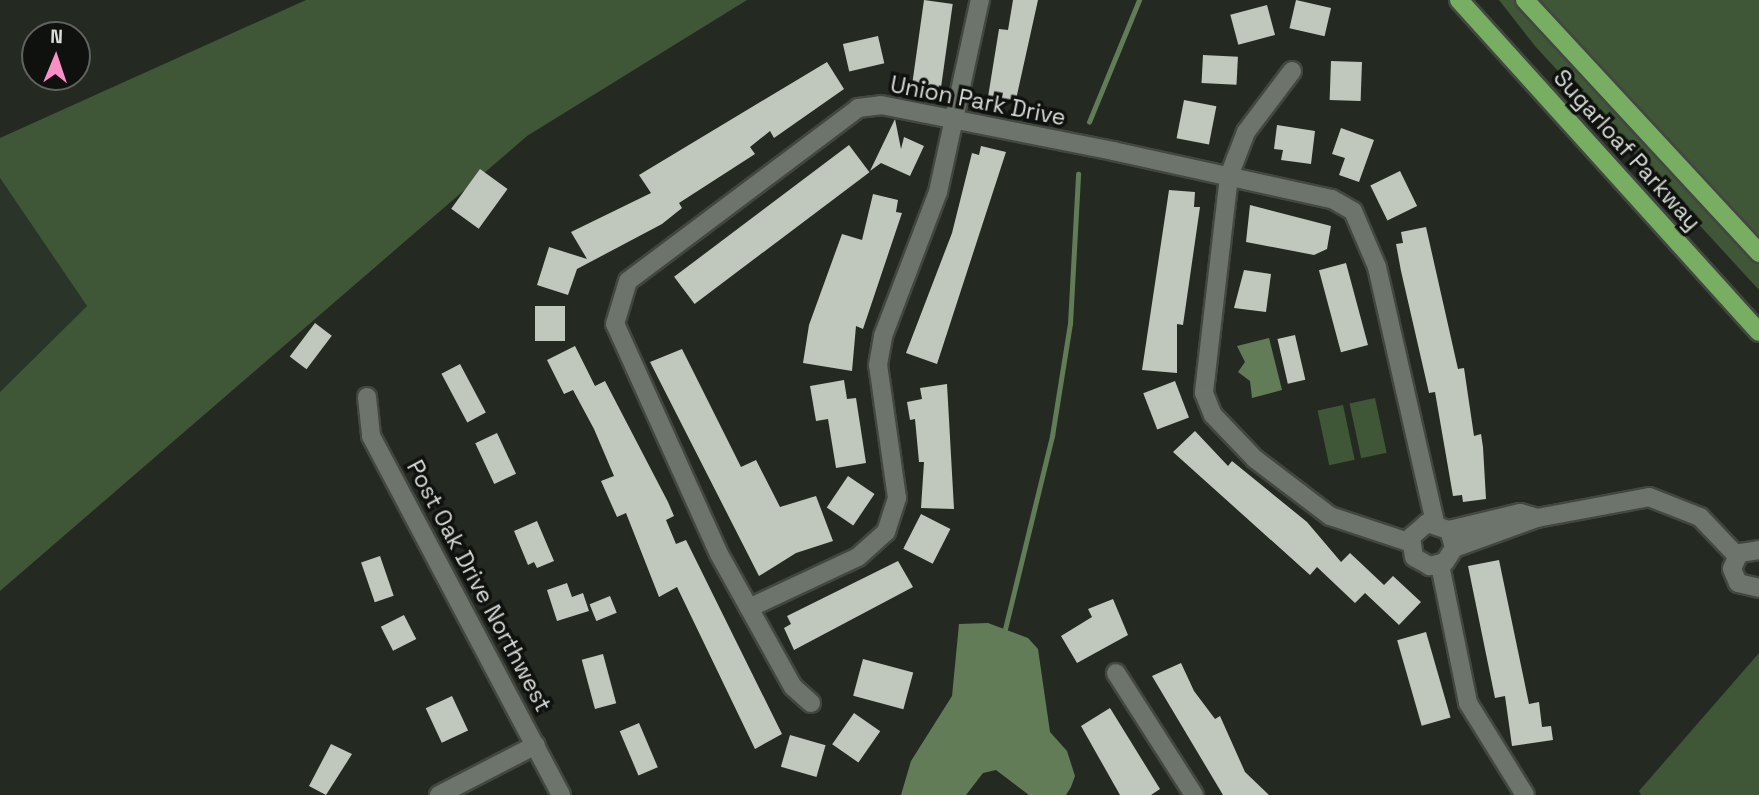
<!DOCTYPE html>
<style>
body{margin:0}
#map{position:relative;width:1759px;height:795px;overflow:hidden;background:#242a22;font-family:"Space Grotesk",sans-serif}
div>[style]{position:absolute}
.built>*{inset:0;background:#2b3428}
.green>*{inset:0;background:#3f5736;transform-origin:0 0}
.water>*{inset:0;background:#627c58}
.stream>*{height:4.5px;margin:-2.25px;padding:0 2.25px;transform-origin:2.25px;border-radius:2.25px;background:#627c58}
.building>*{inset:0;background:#c0c8bd;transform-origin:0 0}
.roads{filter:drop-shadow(2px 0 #424740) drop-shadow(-2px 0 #424740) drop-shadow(0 2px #424740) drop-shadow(0 -2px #424740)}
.minor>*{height:18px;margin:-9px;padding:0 9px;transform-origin:9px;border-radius:9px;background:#6d746b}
.major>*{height:18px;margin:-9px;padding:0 9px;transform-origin:9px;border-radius:9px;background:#77ae62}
span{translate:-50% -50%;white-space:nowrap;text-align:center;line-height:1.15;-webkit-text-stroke:7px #0f110e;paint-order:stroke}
.street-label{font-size:23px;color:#d9ddd8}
.north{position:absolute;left:21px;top:21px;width:70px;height:70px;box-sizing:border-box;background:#0f110e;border:2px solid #60635f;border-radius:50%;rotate:2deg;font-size:19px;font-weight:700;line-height:28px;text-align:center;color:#d9ddd8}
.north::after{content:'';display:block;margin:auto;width:24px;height:32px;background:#fa8fc8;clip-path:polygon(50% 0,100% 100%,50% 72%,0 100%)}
</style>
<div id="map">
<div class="built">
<i style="clip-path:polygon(0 178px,87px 306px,0 392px)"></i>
</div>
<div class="green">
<i style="clip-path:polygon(306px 0,747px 0,527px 136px,0 591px,0 392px,87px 306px,0 178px,0 138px)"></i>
<i style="clip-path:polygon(1499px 0,1759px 0,1759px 290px,1535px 46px)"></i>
<i style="left:1375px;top:398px;width:56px;height:26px;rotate:78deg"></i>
<i style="left:1343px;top:405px;width:56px;height:26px;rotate:78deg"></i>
<i style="clip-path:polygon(1759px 653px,1759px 795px,1641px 795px,1639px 791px)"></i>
</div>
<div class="water">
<i style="clip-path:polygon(1269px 338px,1282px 390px,1252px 398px,1250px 381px,1238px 372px,1245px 362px,1237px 346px)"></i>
<i style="clip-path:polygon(988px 623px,1028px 638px,1038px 649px,1050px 732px,1067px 751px,1075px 776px,1071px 787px,1066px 795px,1029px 795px,996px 770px,983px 773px,966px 795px,901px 795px,911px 761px,952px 696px,959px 624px)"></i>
</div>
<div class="stream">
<i style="left:1089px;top:122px;width:132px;rotate:-67.7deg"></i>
<i style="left:1005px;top:629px;width:199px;rotate:-76.3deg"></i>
<i style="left:1052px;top:436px;width:113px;rotate:-80.9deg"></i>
<i style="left:1070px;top:324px;width:150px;rotate:-86.9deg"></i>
</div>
<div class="building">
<i style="left:924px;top:0;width:29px;height:86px;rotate:8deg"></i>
<i style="clip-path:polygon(1013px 0,1038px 0,1015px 104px,988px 97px,999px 29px,1008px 30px)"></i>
<i style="left:1296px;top:0;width:36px;height:29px;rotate:13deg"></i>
<i style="left:1267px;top:5px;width:31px;height:38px;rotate:75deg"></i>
<i style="left:878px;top:36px;width:28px;height:36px;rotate:77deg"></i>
<i style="left:1203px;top:55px;width:35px;height:28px;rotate:3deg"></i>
<i style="left:1331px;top:61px;width:31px;height:39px;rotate:2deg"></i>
<i style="clip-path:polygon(827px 62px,844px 89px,774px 138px,770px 131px,750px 147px,755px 154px,679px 203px,682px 208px,662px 224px,577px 269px,568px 295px,537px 285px,549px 247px,587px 259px,571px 232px,651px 193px,639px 175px)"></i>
<i style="left:1184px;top:100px;width:33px;height:39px;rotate:11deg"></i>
<i style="clip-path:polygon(895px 119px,901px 149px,904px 137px,924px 146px,910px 176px,881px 163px,870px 171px)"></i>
<i style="clip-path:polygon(1277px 125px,1315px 131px,1311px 164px,1281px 160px,1283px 150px,1274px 149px)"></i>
<i style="clip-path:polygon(1341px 128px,1374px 140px,1359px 182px,1339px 175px,1345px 158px,1332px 154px)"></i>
<i style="left:849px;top:145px;width:34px;height:219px;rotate:53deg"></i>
<i style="clip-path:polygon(981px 146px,1006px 152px,937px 364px,906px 353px,952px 233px,972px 153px,979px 155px)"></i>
<i style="left:480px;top:169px;width:34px;height:49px;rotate:36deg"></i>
<i style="left:1400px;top:171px;width:39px;height:33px;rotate:64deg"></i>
<i style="clip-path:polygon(1169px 190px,1195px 192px,1194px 207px,1200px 207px,1183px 325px,1177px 324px,1177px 373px,1142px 370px)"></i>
<i style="clip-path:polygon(873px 194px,898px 200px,896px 212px,902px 213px,863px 329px,856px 326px,852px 371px,803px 363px,809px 325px,842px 234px,862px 240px)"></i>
<i style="clip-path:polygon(1250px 205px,1331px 226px,1327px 249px,1314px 255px,1246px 242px)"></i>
<i style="clip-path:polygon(1426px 227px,1458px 369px,1464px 368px,1474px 436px,1481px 434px,1483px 447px,1486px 499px,1463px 502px,1462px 495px,1453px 496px,1435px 392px,1429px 393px,1401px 271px,1396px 244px,1403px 243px,1401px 232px)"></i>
<i style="left:1346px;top:263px;width:85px;height:28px;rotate:75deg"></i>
<i style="clip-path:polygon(1244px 270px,1271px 274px,1266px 312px,1234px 308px)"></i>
<i style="left:535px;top:306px;width:30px;height:35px"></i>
<i style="left:315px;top:323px;width:21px;height:42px;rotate:37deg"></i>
<i style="left:1295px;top:335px;width:46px;height:18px;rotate:77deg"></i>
<i style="clip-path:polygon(575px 346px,595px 386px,605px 381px,668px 502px,674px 516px,666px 520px,676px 544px,686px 540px,782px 734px,755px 749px,677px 587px,659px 597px,626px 513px,617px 517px,601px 481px,614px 476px,594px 429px,573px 390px,564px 394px,547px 360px)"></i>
<i style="clip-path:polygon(682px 349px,741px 467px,756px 460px,780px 507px,816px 496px,833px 541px,796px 553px,759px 576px,650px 362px)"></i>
<i style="left:460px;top:364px;width:55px;height:21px;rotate:62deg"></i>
<i style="clip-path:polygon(844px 380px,847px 399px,856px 398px,866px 463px,836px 468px,828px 419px,816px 421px,810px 386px)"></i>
<i style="left:1175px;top:381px;width:39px;height:34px;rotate:69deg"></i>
<i style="clip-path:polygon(947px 384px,954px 509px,921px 508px,924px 462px,919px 462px,915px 419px,910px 420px,907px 402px,922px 399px,920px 388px)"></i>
<i style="clip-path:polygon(1195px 431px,1228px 466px,1232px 461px,1307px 522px,1341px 562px,1350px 553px,1384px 585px,1393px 576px,1421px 602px,1399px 625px,1365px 593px,1355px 603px,1317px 567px,1310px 575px,1173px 452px)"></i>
<i style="left:497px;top:433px;width:45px;height:24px;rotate:65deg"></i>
<i style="left:848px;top:476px;width:32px;height:38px;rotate:34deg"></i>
<i style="left:921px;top:514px;width:33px;height:39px;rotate:27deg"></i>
<i style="clip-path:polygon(537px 521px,554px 561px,537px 568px,534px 562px,528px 565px,514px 531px)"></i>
<i style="left:380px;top:556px;width:42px;height:20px;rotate:71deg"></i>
<i style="clip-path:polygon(1499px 560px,1529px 704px,1539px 702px,1542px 727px,1551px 726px,1553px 740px,1512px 746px,1505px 696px,1495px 698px,1468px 566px)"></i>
<i style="clip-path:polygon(898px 561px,913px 587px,794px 650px,784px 628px,791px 624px,787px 616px)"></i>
<i style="clip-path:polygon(567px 583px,572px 597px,583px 593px,589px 611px,557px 621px,547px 590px)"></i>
<i style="left:610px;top:596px;width:18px;height:22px;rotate:68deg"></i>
<i style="clip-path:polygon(1113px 599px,1128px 635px,1077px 663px,1061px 636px,1092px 617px,1088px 609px)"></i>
<i style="left:404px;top:615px;width:27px;height:26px;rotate:63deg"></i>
<i style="left:1426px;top:632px;width:89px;height:30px;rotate:74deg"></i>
<i style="left:603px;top:654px;width:51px;height:22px;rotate:75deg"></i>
<i style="left:863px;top:659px;width:52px;height:38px;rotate:15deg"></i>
<i style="clip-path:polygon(1181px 663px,1194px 691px,1215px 719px,1220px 716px,1245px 772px,1269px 795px,1223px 795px,1152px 676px)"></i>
<i style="left:452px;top:696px;width:38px;height:29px;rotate:65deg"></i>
<i style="clip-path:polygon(1110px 708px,1160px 789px,1151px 795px,1120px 795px,1081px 726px)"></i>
<i style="left:854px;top:713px;width:32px;height:38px;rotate:35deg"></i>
<i style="left:639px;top:723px;width:48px;height:21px;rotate:67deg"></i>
<i style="left:790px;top:735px;width:37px;height:33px;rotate:16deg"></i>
<i style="clip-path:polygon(331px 744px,352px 754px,326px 795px,309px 786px)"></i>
</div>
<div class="roads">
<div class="minor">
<i style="left:1292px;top:71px;width:76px;rotate:127deg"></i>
<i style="left:1246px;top:132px;width:47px;rotate:111.1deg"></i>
<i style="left:1229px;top:176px;width:218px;rotate:96.6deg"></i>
<i style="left:1204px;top:393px;width:24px;rotate:68deg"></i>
<i style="left:1213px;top:415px;width:61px;rotate:46.3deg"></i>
<i style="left:1255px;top:459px;width:94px;rotate:37.2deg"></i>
<i style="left:1330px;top:516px;width:85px;rotate:18.4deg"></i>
<i style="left:367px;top:397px;width:39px;rotate:84deg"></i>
<i style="left:371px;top:436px;width:406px;rotate:62.1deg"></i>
<i style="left:1449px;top:530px;width:19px;rotate:74deg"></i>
<i style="left:1454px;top:548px;width:17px;rotate:123deg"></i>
<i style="left:1445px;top:562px;width:16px;rotate:165deg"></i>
<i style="left:1430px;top:566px;width:18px;rotate:-151deg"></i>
<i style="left:1414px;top:557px;width:20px;rotate:-99deg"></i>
<i style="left:1411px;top:537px;width:21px;rotate:-41deg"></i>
<i style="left:1427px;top:523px;width:23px;rotate:18deg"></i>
<i style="left:1449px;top:530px;width:73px;rotate:-13.5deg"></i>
<i style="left:1520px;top:513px;width:18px;rotate:16deg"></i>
<i style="left:1454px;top:548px;width:88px;rotate:-19.9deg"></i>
<i style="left:1537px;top:518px;width:114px;rotate:-10.6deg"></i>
<i style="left:1649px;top:497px;width:55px;rotate:21.4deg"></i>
<i style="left:1700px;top:517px;width:54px;rotate:46.5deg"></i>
<i style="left:1759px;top:550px;width:20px;rotate:171deg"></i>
<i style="left:1739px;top:553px;width:17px;rotate:114deg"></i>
<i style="left:1732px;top:569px;width:15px;rotate:67deg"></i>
<i style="left:1738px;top:583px;width:22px;rotate:13deg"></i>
<i style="left:1440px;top:565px;width:141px;rotate:78.5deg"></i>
<i style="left:1468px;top:703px;width:108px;rotate:58.2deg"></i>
<i style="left:749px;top:608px;width:120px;rotate:-25.1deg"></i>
<i style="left:858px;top:557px;width:38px;rotate:-42deg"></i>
<i style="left:886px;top:532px;width:36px;rotate:-72deg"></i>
<i style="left:897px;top:498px;width:134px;rotate:-98.1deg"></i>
<i style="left:878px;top:365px;width:29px;rotate:-80deg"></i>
<i style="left:883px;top:336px;width:154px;rotate:-69.1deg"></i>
<i style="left:938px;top:192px;width:197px;rotate:-77.7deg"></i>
<i style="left:1116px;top:673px;width:145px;rotate:57.4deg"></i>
<i style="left:811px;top:703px;width:24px;rotate:-138deg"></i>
<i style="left:793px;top:687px;width:152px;rotate:-119.1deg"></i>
<i style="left:719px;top:554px;width:252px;rotate:-114.3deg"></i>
<i style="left:615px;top:324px;width:45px;rotate:-73.2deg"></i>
<i style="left:628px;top:281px;width:288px;rotate:-36.9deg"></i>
<i style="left:858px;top:108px;width:23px;rotate:-7deg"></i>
<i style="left:881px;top:105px;width:237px;rotate:11.2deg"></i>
<i style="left:1113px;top:151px;width:224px;rotate:12.4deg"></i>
<i style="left:1332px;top:199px;width:24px;rotate:30deg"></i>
<i style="left:1353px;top:211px;width:61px;rotate:66.8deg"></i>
<i style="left:1377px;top:267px;width:262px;rotate:77.2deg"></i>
<i style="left:439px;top:795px;width:109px;rotate:-27.3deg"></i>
</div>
<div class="major">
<i style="left:1459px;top:0;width:447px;rotate:47.9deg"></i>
<i style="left:1525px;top:0;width:345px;rotate:47.2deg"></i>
</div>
</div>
<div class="street-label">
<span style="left:978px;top:101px;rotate:11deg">Union Park Drive</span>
<span style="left:1627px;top:150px;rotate:48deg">Sugarloaf Parkway</span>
<span style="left:479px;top:586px;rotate:62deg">Post Oak Drive Northwest</span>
</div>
<div class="north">N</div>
</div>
